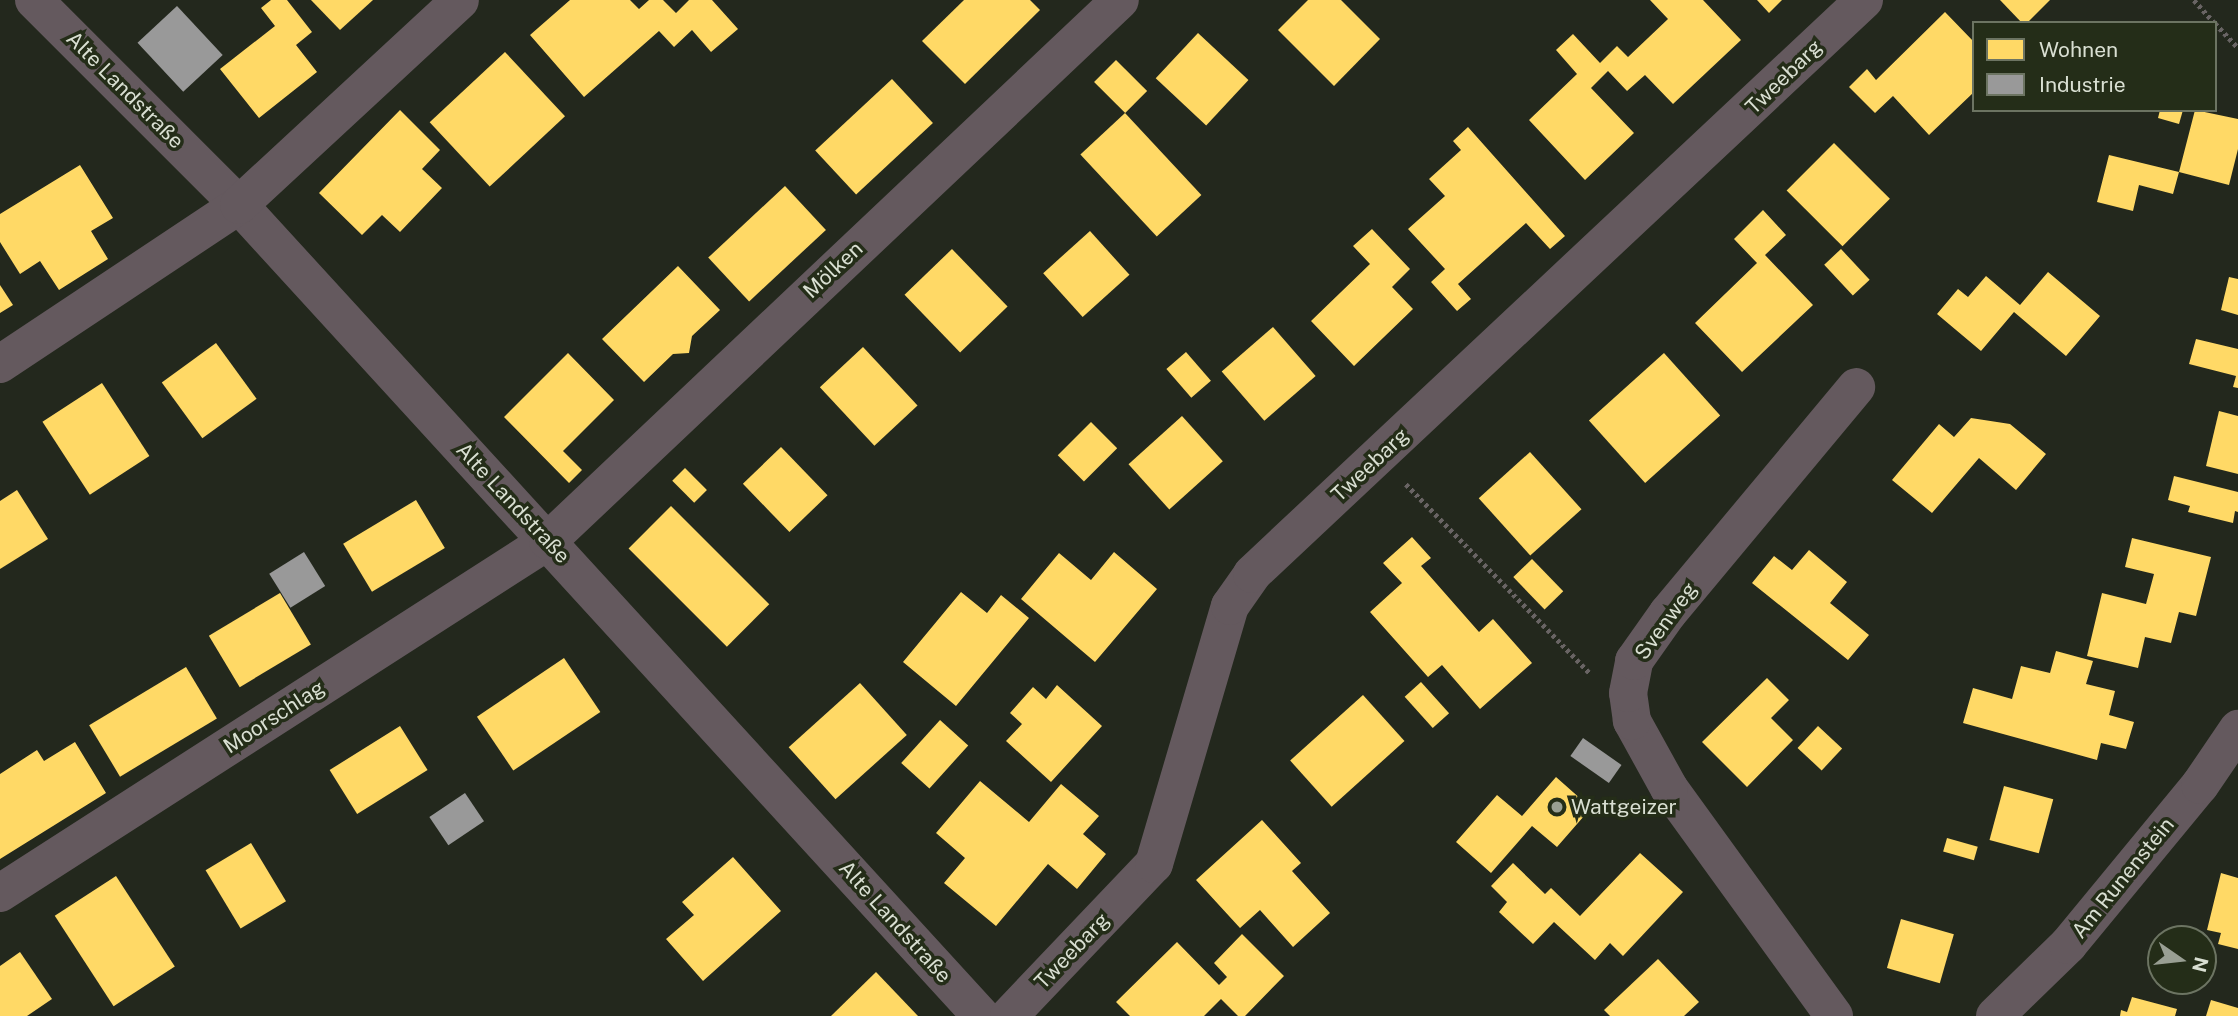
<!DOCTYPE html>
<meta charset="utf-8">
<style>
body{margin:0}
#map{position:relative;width:2238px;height:1016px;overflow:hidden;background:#23281d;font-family:"Public Sans",sans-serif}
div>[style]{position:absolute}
.homes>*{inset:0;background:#ffd966;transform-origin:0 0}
.industry>*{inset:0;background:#999;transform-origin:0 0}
.path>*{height:4.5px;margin-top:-2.25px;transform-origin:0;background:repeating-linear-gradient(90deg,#696464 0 3.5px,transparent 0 7px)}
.minor>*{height:38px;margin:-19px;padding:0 19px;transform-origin:19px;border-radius:19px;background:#64595e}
.dots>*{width:19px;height:19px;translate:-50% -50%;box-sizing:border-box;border:4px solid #242d18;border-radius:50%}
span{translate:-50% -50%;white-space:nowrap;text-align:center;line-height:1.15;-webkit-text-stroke:7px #242d18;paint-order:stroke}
.street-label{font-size:21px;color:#d9dfd2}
.poi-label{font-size:21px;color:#d9dfd2}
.left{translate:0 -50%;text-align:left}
.legend{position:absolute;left:1972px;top:21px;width:245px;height:91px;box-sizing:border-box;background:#242d18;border:2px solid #6c7462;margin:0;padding:9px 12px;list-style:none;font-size:21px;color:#d9dfd2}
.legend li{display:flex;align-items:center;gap:14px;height:35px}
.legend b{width:35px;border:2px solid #6c7462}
.north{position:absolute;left:2147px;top:925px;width:70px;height:70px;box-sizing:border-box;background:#242d18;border:2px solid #6c7462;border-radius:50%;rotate:104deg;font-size:19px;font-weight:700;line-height:28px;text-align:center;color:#d9dfd2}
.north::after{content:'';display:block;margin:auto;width:24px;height:32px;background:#999f93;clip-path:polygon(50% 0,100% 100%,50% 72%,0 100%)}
</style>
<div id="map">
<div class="homes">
<i style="clip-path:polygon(271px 0,287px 0,312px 32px,296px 45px,317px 72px,259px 118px,220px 69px,275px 26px,261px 8px)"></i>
<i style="clip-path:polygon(311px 0,373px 0,340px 30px)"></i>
<i style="clip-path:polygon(570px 0,630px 0,639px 9px,649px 0,663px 0,676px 13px,689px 0,712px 0,738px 29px,711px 52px,692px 30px,674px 47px,659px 31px,584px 97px,530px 35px)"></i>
<i style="clip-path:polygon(964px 0,1030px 0,1040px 10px,965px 84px,922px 41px)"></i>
<i style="clip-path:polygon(1308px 0,1341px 0,1380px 39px,1334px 86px,1278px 30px)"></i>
<i style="clip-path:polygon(1650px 0,1703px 0,1741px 40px,1673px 104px,1645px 75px,1627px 91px,1608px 71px,1591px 88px,1634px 133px,1585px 180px,1529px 120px,1577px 74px,1556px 50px,1573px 34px,1600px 63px,1617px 46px,1628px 57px,1668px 19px)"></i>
<i style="clip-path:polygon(1757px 0,1782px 0,1769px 13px)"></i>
<i style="clip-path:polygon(2000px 0,2050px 0,2027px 23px,2022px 23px)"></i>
<i style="clip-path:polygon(1945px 12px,1974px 42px,1974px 92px,1929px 135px,1893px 96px,1875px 113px,1849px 87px,1867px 69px,1876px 80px)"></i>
<i style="left:1198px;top:33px;width:69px;height:62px;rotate:43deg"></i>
<i style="left:505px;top:52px;width:88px;height:103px;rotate:47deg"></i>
<i style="left:1116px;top:60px;width:44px;height:31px;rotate:45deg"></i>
<i style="left:892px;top:79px;width:60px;height:105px;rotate:47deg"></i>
<i style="clip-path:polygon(400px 110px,440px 150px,422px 169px,442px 188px,400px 232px,382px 215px,362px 235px,319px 193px)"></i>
<i style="clip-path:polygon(2160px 110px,2183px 110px,2179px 124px,2158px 118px)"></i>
<i style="clip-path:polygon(2195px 110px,2238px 119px,2238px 149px,2229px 185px,2179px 172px,2173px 194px,2139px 185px,2133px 211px,2097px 202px,2109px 155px,2179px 172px)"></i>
<i style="left:1125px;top:113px;width:112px;height:61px;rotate:47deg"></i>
<i style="clip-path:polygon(1468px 127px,1565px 236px,1550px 249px,1526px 223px,1458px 284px,1471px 299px,1457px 311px,1431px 282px,1445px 269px,1408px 229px,1445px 196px,1429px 179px,1461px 150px,1453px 141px)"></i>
<i style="left:1834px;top:143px;width:79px;height:67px;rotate:45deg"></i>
<i style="clip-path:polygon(80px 165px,113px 218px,91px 231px,108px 259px,59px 290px,40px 261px,20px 274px,0 242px,0 214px)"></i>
<i style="left:785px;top:186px;width:60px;height:105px;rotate:47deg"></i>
<i style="clip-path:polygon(1763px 210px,1786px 235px,1765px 255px,1813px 305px,1742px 372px,1695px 323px,1757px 263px,1734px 239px)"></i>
<i style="clip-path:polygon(1372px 229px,1410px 269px,1392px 287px,1413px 309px,1354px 366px,1311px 321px,1370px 264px,1353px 246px)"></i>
<i style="left:1090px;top:231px;width:59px;height:63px;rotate:48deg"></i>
<i style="left:952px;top:249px;width:80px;height:66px;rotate:46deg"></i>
<i style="left:1841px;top:249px;width:42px;height:23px;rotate:47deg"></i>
<i style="clip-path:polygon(678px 266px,720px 310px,692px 336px,689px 353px,673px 354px,644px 382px,602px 339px)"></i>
<i style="clip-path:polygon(2048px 272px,2100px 316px,2066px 356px,2014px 312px,1981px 351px,1937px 314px,1958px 289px,1968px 297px,1986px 276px,2020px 305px)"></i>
<i style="clip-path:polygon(2229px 277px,2238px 279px,2238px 315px,2221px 310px)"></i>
<i style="clip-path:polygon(0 285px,13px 305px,0 313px)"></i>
<i style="left:1273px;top:327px;width:65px;height:68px;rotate:49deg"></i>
<i style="clip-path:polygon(2196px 339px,2238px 349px,2238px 388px,2233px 387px,2236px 376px,2189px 364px)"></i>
<i style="left:216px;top:343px;width:69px;height:67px;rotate:54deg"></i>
<i style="left:863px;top:347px;width:80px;height:59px;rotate:47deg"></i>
<i style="left:1186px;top:352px;width:38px;height:26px;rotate:49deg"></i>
<i style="clip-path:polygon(568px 353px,614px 400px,563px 451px,582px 470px,569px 483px,504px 417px)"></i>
<i style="left:1664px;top:353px;width:84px;height:101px;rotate:48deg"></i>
<i style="left:102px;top:383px;width:87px;height:71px;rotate:57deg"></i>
<i style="clip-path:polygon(2219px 411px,2238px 416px,2238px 474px,2206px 466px)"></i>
<i style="left:1182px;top:416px;width:61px;height:72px;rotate:48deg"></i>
<i style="clip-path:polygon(1971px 418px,2010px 424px,2046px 454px,2016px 490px,1979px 458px,1932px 513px,1892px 480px,1939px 424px,1954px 437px)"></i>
<i style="left:1091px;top:422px;width:37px;height:47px;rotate:45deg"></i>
<i style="left:781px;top:447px;width:67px;height:53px;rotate:46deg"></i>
<i style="left:1530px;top:452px;width:77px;height:69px;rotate:48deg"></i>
<i style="left:685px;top:468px;width:31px;height:18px;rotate:45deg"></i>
<i style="clip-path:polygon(2174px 476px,2238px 492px,2238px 512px,2235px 511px,2233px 523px,2188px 512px,2190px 506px,2168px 500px)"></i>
<i style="clip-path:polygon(17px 490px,48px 539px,0 569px,0 501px)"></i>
<i style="left:416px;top:500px;width:56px;height:85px;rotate:59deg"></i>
<i style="left:671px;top:506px;width:139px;height:60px;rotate:45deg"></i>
<i style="clip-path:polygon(1412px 537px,1431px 558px,1421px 566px,1479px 632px,1493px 619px,1532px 663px,1480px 709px,1442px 665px,1428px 677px,1370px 612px,1402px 583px,1383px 563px)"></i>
<i style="clip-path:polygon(2132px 538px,2211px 557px,2196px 616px,2179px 612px,2171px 643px,2145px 637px,2138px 668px,2087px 656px,2102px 593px,2146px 604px,2154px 574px,2125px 567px)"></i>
<i style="clip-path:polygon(1809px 550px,1847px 582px,1830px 603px,1869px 635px,1848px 660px,1752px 583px,1774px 556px,1792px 570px)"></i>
<i style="clip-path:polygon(1114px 552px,1157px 589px,1095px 662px,1021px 599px,1059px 553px,1091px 580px)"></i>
<i style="left:1532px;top:559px;width:45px;height:26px;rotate:46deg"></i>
<i style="clip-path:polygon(961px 592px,987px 613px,1001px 595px,1029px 618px,956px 706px,903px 662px)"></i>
<i style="left:280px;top:593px;width:60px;height:83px;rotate:59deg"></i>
<i style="clip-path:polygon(2056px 651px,2093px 661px,2086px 684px,2115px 691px,2109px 715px,2134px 722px,2126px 749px,2101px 743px,2097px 760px,1963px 723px,1973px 688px,2012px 699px,2021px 666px,2050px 673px)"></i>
<i style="left:564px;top:658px;width:65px;height:105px;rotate:56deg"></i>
<i style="left:186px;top:667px;width:60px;height:113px;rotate:59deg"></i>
<i style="clip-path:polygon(1767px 678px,1789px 700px,1771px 718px,1793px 740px,1747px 787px,1702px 742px)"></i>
<i style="left:1421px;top:682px;width:42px;height:22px;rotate:48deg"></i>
<i style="left:860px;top:683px;width:70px;height:96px;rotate:48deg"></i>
<i style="clip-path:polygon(1057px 685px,1102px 726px,1051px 782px,1006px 741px,1022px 724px,1010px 713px,1033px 687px,1046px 699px)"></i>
<i style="left:1363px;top:695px;width:62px;height:98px;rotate:48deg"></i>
<i style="left:940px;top:720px;width:38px;height:58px;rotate:42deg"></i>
<i style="left:400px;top:726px;width:52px;height:83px;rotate:58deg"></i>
<i style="left:1818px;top:726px;width:33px;height:30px;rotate:43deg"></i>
<i style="clip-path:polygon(75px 742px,106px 793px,0 859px,0 774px,37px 750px,44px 761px)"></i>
<i style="clip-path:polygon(1556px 777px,1591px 808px,1557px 847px,1532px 826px,1491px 873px,1456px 842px,1497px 795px,1522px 816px)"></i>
<i style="clip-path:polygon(980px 781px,1029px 822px,1061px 784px,1099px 816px,1083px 834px,1106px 854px,1077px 889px,1048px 864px,996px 926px,944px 883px,965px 858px,936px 833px)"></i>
<i style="left:2004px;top:786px;width:51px;height:56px;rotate:15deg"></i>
<i style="clip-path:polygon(1262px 820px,1301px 863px,1292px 871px,1330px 913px,1293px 947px,1260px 910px,1240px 928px,1196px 880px)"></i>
<i style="left:1947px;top:838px;width:32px;height:14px;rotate:16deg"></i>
<i style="left:251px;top:843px;width:68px;height:53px;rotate:59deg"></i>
<i style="clip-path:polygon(1640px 853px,1683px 892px,1623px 956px,1610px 943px,1595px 960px,1554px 922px,1533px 944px,1499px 912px,1507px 902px,1491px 886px,1513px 863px,1545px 894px,1551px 888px,1580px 916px)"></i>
<i style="clip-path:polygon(733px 857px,781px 911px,703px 981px,666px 939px,694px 915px,682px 902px)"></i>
<i style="clip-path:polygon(2221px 873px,2238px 878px,2238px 949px,2218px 944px,2221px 933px,2207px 930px)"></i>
<i style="left:116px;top:876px;width:108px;height:73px;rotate:57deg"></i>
<i style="left:1901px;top:919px;width:55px;height:51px;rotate:16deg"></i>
<i style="clip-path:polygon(1242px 934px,1284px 976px,1245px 1016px,1238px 1016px,1221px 999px,1204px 1016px,1130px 1016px,1116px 1002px,1177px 942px,1219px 985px,1227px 977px,1214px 963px)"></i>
<i style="clip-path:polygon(20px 952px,52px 999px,27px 1016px,0 1016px,0 966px)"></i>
<i style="clip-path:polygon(1658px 959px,1699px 1002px,1684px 1016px,1610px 1016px,1604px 1010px)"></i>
<i style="clip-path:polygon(876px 972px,918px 1016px,831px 1016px)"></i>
<i style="clip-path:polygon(2132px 997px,2177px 1009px,2175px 1016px,2120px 1016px,2121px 1010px,2127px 1012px)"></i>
<i style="clip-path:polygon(2211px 1000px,2238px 1008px,2238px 1016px,2206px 1016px)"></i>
</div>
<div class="industry">
<i style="left:177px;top:6px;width:67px;height:54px;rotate:47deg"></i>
<i style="left:304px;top:552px;width:40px;height:41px;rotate:58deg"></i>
<i style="left:1583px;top:738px;width:47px;height:22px;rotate:35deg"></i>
<i style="left:465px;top:793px;width:34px;height:43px;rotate:56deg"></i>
</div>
<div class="path">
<i style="left:2194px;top:0;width:31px;rotate:48deg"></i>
<i style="left:2215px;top:23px;width:34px;rotate:47deg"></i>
<i style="left:1406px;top:484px;width:264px;rotate:45.8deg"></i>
</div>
<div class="minor">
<i style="left:34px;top:0;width:290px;rotate:45deg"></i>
<i style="left:239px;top:205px;width:1099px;rotate:47.54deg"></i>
<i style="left:0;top:364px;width:287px;rotate:-33.6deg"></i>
<i style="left:239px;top:205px;width:301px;rotate:-42.8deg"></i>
<i style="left:0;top:893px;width:651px;rotate:-32.71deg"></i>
<i style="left:548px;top:541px;width:787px;rotate:-43.4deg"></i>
<i style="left:1009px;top:1016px;width:210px;rotate:-46.4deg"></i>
<i style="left:1154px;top:864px;width:269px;rotate:-73.6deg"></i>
<i style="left:1230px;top:606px;width:39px;rotate:-55deg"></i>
<i style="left:1252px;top:574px;width:839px;rotate:-43.16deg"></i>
<i style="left:1834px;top:1016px;width:281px;rotate:-125.9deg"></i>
<i style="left:1669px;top:788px;width:77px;rotate:-118.9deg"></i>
<i style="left:1632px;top:721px;width:28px;rotate:-98deg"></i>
<i style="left:1628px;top:693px;width:33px;rotate:-79deg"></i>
<i style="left:1634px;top:661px;width:59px;rotate:-54.7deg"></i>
<i style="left:1668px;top:613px;width:294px;rotate:-50.2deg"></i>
<i style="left:1995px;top:1016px;width:102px;rotate:-44.2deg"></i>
<i style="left:2068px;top:945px;width:207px;rotate:-50.5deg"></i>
<i style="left:2200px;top:785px;width:68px;rotate:-55.8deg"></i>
</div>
<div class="dots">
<i style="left:1557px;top:807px;background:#999f93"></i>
</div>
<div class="street-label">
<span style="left:1784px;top:77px;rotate:-44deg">Tweebarg</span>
<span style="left:125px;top:90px;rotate:45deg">Alte Landstraße</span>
<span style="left:833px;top:270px;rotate:-43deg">Mölken</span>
<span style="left:1370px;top:465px;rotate:-43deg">Tweebarg</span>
<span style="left:513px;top:503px;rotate:47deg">Alte Landstraße</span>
<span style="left:1666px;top:621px;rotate:-54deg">Svenweg</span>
<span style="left:274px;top:717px;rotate:-33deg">Moorschlag</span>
<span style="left:2123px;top:878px;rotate:-51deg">Am Runenstein</span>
<span style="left:895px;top:922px;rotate:48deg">Alte Landstraße</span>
<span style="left:1072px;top:951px;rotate:-46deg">Tweebarg</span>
</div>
<div class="poi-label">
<span class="left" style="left:1571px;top:807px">Wattgeizer</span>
</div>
<ul class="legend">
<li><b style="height:19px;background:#ffd966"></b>Wohnen</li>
<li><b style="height:19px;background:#999"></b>Industrie</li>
</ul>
<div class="north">N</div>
</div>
